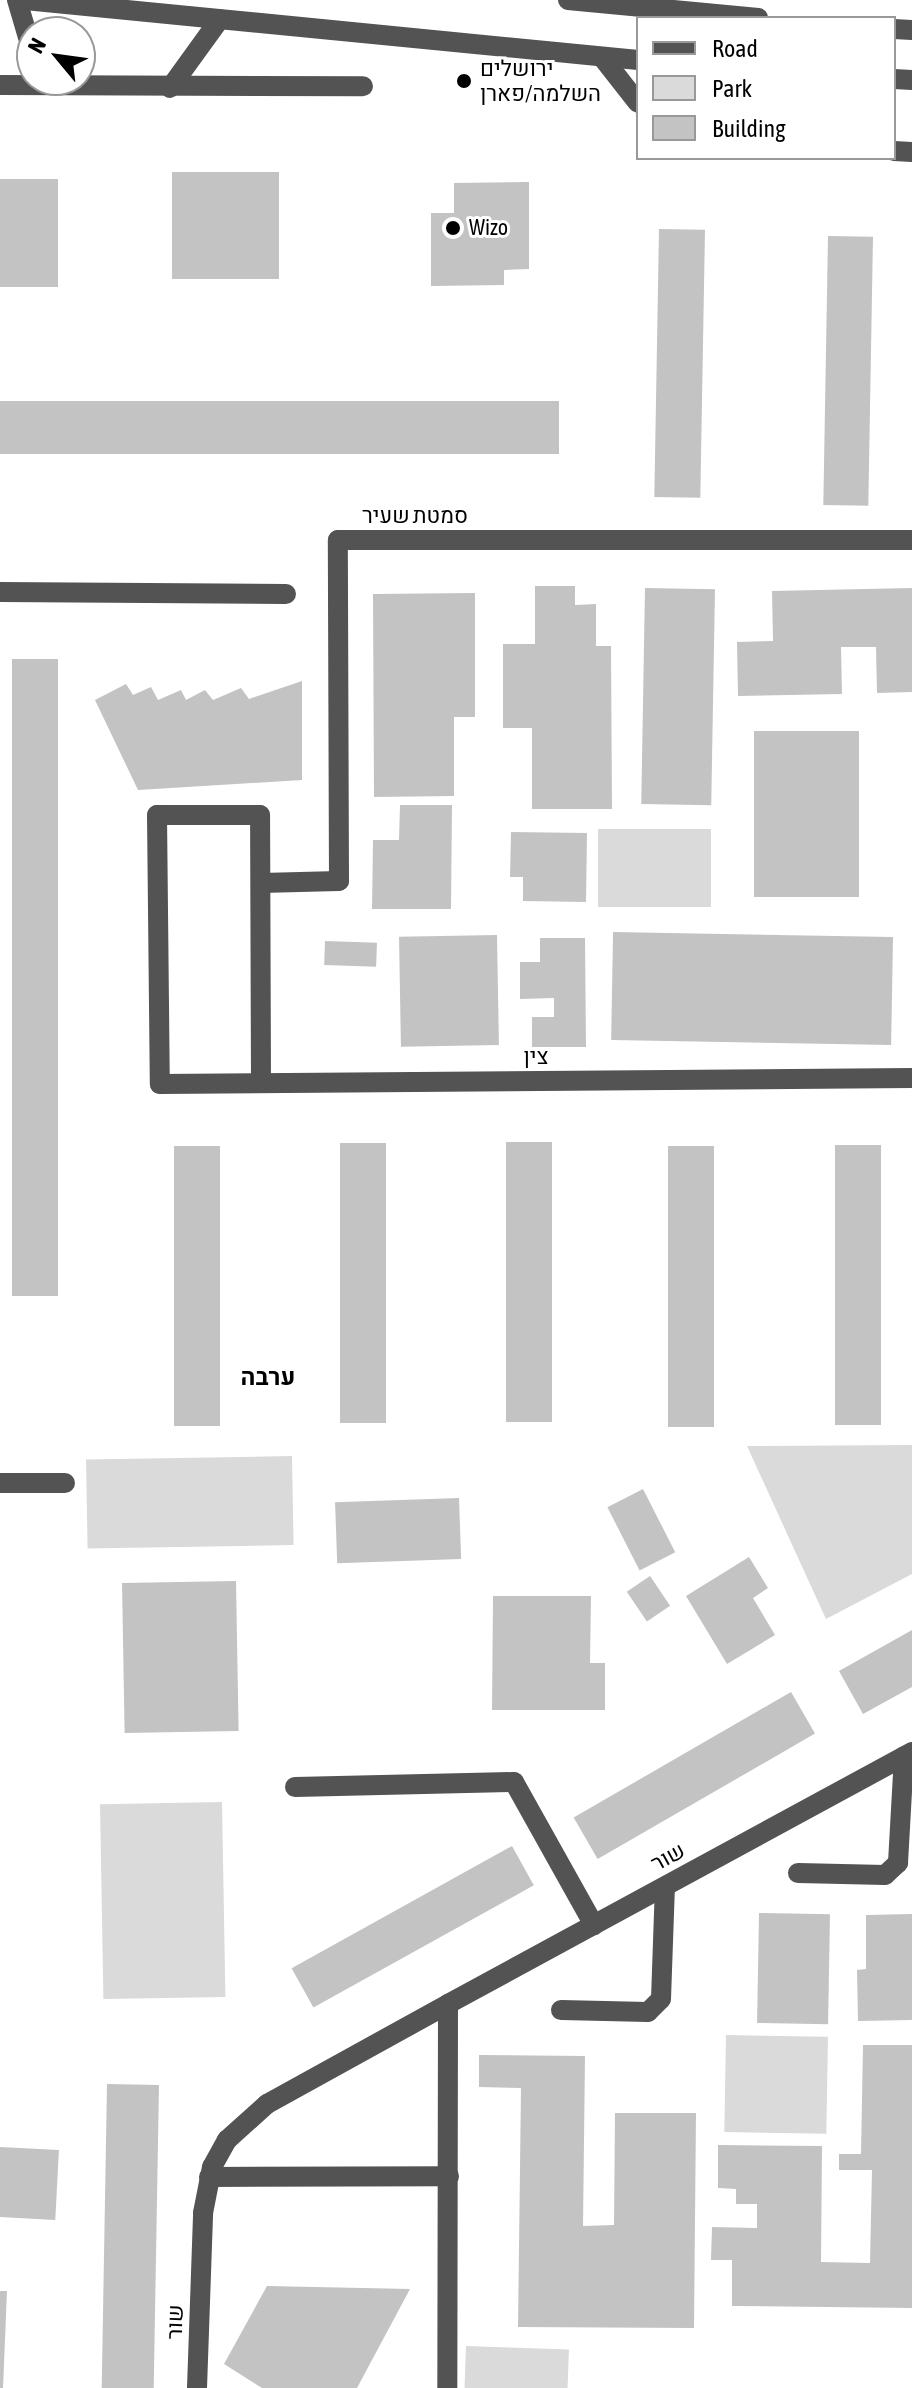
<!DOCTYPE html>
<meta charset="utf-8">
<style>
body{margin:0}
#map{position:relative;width:912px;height:2388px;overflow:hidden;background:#fff;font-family:"Asap Condensed",Heebo,sans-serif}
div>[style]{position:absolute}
.green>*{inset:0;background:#dadada;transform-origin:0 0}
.building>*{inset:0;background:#c3c3c3;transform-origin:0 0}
.minor>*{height:20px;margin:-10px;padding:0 10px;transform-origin:10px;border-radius:10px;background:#535353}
.dots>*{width:22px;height:22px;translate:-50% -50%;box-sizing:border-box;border:4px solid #fff;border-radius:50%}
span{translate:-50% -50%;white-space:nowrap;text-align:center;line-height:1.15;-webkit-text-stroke:6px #fff;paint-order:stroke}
.poi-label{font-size:22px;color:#000}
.left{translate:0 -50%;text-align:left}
.street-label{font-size:22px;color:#000}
.neighbourhood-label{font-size:24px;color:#000;font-weight:700}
.legend{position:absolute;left:636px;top:16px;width:260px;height:144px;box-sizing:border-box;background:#fff;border:2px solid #999;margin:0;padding:10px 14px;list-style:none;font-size:24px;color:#000}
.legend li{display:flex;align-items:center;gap:16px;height:40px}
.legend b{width:40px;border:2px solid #999}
.north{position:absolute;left:16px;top:16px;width:80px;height:80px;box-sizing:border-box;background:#fff;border:2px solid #999;border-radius:50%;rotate:299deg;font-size:22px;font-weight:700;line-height:32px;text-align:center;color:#000}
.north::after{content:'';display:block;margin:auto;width:28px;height:36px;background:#000;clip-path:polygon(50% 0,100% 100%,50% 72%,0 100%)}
</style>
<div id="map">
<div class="green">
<i style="left:598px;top:829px;width:113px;height:78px"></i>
<i style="clip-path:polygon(912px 1445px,912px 1574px,826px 1619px,747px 1446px)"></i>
<i style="left:292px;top:1456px;width:89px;height:206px;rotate:89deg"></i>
<i style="left:222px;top:1802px;width:195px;height:122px;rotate:89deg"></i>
<i style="left:726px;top:2035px;width:102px;height:97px;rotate:1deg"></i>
<i style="left:466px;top:2346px;width:103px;height:42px;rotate:2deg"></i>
</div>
<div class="building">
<i style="left:279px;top:172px;width:107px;height:107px;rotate:90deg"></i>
<i style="left:0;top:179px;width:58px;height:108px"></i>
<i style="clip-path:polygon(529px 182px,529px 269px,504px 270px,504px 285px,431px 286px,431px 213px,454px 213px,454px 183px)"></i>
<i style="left:659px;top:229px;width:46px;height:268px;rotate:1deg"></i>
<i style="left:828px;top:236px;width:45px;height:269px;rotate:1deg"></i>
<i style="left:0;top:401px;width:559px;height:53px"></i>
<i style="clip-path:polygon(535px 586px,575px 586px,575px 605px,596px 604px,596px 646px,611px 646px,612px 809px,532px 809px,532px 728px,503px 728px,503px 644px,535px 644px)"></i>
<i style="left:645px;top:588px;width:70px;height:216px;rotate:1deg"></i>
<i style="clip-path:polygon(912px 588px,912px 692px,877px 693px,876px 647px,841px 647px,842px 694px,738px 696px,737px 642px,773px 641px,772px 591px)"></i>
<i style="clip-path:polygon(475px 593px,475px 717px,454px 717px,454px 796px,374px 797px,373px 594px)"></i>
<i style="left:58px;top:659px;width:637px;height:46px;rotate:90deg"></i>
<i style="clip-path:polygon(302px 681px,302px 780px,138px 790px,95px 700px,126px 684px,133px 695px,151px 687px,158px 700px,181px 690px,186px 700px,205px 690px,213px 700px,241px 688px,249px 699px)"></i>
<i style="left:754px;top:731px;width:105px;height:166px"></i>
<i style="clip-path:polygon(400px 805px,452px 805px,451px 909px,372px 909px,373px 840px,399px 840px)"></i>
<i style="clip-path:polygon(511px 832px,587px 833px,586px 902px,523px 901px,523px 877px,510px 877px)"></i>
<i style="left:497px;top:935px;width:110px;height:98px;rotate:89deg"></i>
<i style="left:893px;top:937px;width:108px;height:280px;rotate:91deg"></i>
<i style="clip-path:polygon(540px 938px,585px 938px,586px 1047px,532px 1047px,532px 1017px,554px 1017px,554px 998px,520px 999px,520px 962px,540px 962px)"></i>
<i style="left:325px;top:941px;width:52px;height:24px;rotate:2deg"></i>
<i style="left:506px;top:1142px;width:46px;height:280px"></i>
<i style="left:340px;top:1143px;width:46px;height:280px"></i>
<i style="left:835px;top:1145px;width:46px;height:280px"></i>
<i style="left:174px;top:1146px;width:46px;height:280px"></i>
<i style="left:668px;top:1146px;width:46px;height:281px"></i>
<i style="left:643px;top:1489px;width:71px;height:40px;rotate:63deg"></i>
<i style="left:459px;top:1498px;width:61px;height:124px;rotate:88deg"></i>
<i style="clip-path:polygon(749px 1557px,768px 1588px,753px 1598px,775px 1635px,727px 1664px,686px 1596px)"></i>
<i style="left:650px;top:1576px;width:36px;height:28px;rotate:56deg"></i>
<i style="left:236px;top:1581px;width:150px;height:114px;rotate:89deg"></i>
<i style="clip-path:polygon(493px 1596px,591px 1596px,590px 1663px,605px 1663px,605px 1710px,492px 1710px)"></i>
<i style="clip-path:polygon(912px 1630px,912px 1687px,863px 1714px,839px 1671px)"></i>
<i style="left:791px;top:1692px;width:48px;height:251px;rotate:60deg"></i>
<i style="left:512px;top:1846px;width:45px;height:252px;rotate:61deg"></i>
<i style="left:759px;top:1913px;width:71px;height:110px;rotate:1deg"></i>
<i style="clip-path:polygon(912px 1914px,912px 2020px,858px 2021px,857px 1970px,866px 1969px,866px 1915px)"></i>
<i style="clip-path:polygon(863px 2045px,912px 2045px,912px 2308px,732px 2306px,732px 2260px,711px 2260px,712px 2227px,757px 2228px,757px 2204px,736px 2204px,736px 2189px,718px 2188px,718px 2145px,822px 2146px,821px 2262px,870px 2263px,872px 2170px,839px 2170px,839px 2154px,861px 2154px)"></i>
<i style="clip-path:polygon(479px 2055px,585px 2056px,583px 2226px,614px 2225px,615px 2113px,696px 2113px,694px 2328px,518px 2327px,521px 2088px,479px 2087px)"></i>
<i style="left:107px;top:2084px;width:52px;height:304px;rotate:1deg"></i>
<i style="left:0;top:2147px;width:59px;height:70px;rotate:3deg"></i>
<i style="clip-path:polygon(267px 2286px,410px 2289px,357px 2388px,262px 2388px,224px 2364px)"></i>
<i style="clip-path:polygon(0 2291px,7px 2291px,3px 2388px,0 2388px)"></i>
</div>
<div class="minor">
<i style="left:17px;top:0;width:53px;rotate:73.6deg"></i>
<i style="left:25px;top:0;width:616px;rotate:5.59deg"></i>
<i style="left:568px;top:0;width:191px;rotate:5.4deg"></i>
<i style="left:894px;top:29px;width:18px;rotate:3deg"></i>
<i style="left:602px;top:57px;width:58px;rotate:52deg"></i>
<i style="left:894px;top:79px;width:18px;rotate:3deg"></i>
<i style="left:0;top:85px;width:363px;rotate:0.2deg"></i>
<i style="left:170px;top:88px;width:85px;rotate:-54.1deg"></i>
<i style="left:894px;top:151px;width:18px;rotate:3deg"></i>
<i style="left:0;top:592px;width:286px;rotate:0.4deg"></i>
<i style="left:261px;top:883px;width:78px;rotate:-1.5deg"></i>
<i style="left:339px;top:881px;width:341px;rotate:-90.2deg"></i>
<i style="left:338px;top:540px;width:574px"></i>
<i style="left:261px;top:1083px;width:268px;rotate:-90.2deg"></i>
<i style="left:260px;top:815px;width:103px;rotate:180deg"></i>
<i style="left:157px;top:815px;width:269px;rotate:89.4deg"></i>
<i style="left:160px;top:1084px;width:752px;rotate:-0.46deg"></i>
<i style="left:0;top:1483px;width:65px"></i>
<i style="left:295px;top:1787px;width:219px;rotate:-1.3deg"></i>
<i style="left:514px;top:1782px;width:164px;rotate:60.8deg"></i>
<i style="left:798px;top:1873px;width:87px;rotate:1.3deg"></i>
<i style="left:885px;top:1875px;width:18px;rotate:-43deg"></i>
<i style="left:898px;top:1863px;width:107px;rotate:-86.8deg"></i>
<i style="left:448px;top:2004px;width:528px;rotate:-28.51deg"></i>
<i style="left:561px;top:2010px;width:87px;rotate:1.3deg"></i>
<i style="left:648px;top:2012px;width:18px;rotate:-45deg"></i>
<i style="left:661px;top:1999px;width:112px;rotate:-88deg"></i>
<i style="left:209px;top:2177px;width:240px;rotate:-0.2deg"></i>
<i style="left:197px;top:2388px;width:175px;rotate:-88deg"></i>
<i style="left:203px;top:2213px;width:47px;rotate:-78.9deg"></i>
<i style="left:212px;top:2167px;width:31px;rotate:-61deg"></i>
<i style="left:227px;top:2140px;width:54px;rotate:-42deg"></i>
<i style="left:267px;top:2104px;width:207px;rotate:-28.9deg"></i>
<i style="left:448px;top:2004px;width:384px;rotate:90.1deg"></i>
</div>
<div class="dots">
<i style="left:464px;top:81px;background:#000"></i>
<i style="left:453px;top:228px;background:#000"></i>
</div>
<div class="poi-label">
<span class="left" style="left:480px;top:81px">ירושלים<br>השלמה/פארן</span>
<span class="left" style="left:469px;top:228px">Wizo</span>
</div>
<div class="street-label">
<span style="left:415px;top:516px">סמטת שעיר</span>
<span style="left:536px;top:1057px">צין</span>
<span style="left:668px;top:1857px;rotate:-29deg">שור</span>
<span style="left:175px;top:2322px;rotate:-88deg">שור</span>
</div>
<div class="neighbourhood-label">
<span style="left:268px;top:1377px">ערבה</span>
</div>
<ul class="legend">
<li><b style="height:10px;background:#535353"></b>Road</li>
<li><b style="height:22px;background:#dadada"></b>Park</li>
<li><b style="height:22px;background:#c3c3c3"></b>Building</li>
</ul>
<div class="north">N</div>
</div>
